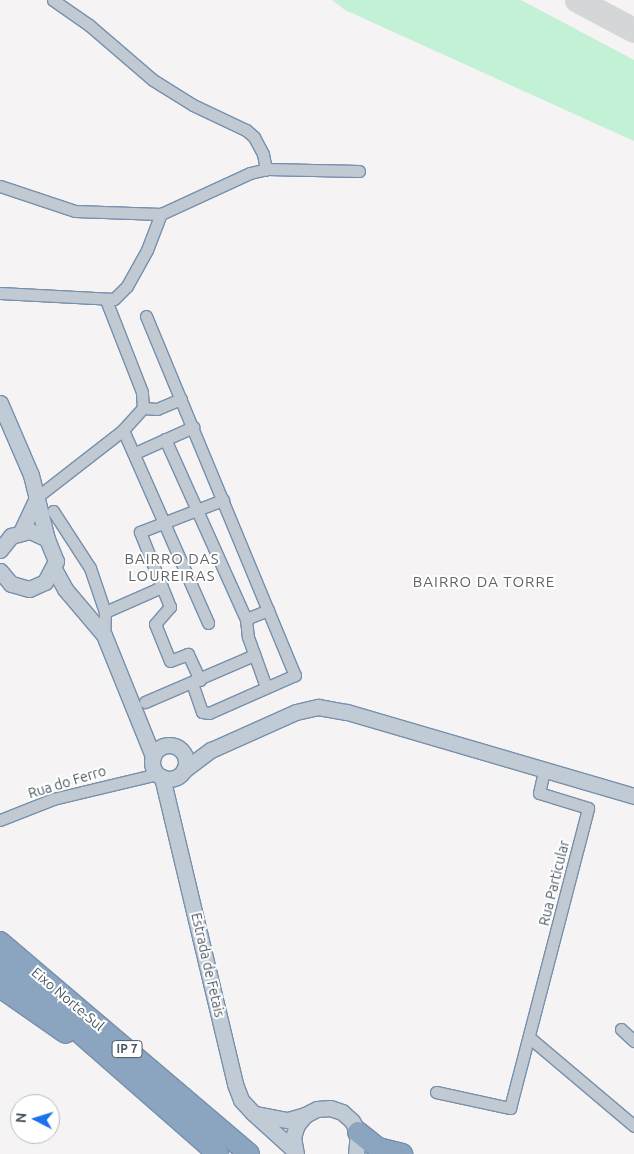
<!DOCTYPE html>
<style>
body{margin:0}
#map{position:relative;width:634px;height:1154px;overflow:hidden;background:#f5f3f3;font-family:Ubuntu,sans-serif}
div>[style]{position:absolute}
.green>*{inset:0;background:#c3f1d5}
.taxiway>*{height:25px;margin:-12.5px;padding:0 12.5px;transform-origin:12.5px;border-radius:12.5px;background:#d5d6d8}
.roads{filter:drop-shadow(1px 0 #7690ad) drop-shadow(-1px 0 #7690ad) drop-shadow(0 1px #7690ad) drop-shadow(0 -1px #7690ad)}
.street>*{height:11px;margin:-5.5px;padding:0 5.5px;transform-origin:5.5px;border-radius:5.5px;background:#c1cad2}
.secondary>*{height:15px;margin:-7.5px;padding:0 7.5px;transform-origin:7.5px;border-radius:7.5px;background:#c1cbd6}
.secondary>.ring{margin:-7.5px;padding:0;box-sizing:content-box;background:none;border:15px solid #c1cbd6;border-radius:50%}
.highway>*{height:20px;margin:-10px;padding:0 10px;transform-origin:10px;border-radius:10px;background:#8ba5c1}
span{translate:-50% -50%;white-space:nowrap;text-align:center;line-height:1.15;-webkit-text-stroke:4px #fff;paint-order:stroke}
.shield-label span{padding:1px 4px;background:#fff;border:1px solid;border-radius:4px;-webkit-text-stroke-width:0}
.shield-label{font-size:12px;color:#4a5661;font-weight:700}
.street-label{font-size:14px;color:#4a5661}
.neighbourhood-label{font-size:15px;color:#5f6368;letter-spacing:1px}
.north{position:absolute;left:10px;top:1094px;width:50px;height:50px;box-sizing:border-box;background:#fff;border:1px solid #b7bbc0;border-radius:50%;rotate:275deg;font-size:14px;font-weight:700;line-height:20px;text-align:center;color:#4a5661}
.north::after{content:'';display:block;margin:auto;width:18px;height:22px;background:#1a73e8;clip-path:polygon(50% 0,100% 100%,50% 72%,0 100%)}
</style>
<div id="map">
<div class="green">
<i style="clip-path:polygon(332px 0,521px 0,634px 60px,634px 141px,345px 10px)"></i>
</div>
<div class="taxiway">
<i style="left:577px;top:0;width:64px;rotate:27.8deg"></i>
</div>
<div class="roads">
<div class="street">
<i style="left:53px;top:0;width:44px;rotate:34.8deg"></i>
<i style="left:89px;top:25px;width:84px;rotate:40.7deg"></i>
<i style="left:153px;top:80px;width:47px;rotate:32deg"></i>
<i style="left:193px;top:105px;width:59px;rotate:25.3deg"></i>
<i style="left:246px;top:130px;width:11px;rotate:41deg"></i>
<i style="left:254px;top:137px;width:19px;rotate:62deg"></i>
<i style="left:263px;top:154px;width:16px;rotate:79deg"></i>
<i style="left:0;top:186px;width:79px;rotate:18.4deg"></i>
<i style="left:75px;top:211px;width:86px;rotate:2deg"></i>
<i style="left:161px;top:214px;width:98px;rotate:-24.7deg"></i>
<i style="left:250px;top:173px;width:18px;rotate:-13deg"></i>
<i style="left:268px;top:169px;width:91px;rotate:1.3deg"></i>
<i style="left:0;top:293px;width:114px;rotate:3deg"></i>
<i style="left:114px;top:299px;width:18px;rotate:-45deg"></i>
<i style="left:127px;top:286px;width:41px;rotate:-60.9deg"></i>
<i style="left:147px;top:250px;width:39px;rotate:-69deg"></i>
<i style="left:146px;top:316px;width:389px;rotate:67.5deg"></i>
<i style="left:295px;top:675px;width:94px;rotate:156.2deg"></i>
<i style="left:209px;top:713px;width:7px;rotate:-172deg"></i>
<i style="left:202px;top:712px;width:31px;rotate:-109deg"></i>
<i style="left:143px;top:408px;width:14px;rotate:4deg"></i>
<i style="left:157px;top:409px;width:26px;rotate:-23deg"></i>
<i style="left:123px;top:430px;width:211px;rotate:66.2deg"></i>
<i style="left:165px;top:439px;width:197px;rotate:65.8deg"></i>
<i style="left:246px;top:619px;width:18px;rotate:84deg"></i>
<i style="left:248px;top:637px;width:53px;rotate:70.2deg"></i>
<i style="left:135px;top:453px;width:64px;rotate:-24.1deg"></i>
<i style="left:37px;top:497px;width:109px;rotate:-37.9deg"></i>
<i style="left:123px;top:430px;width:30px;rotate:-48deg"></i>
<i style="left:143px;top:408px;width:16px;rotate:-94deg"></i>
<i style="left:142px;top:392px;width:99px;rotate:-111.4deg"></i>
<i style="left:53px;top:511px;width:68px;rotate:57deg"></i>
<i style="left:90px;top:568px;width:46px;rotate:71.2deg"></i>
<i style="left:105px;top:612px;width:23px;rotate:92deg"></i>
<i style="left:105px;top:612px;width:62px;rotate:-23.7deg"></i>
<i style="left:246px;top:619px;width:24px;rotate:-22deg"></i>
<i style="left:200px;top:680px;width:29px;rotate:-115deg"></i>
<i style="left:188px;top:654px;width:19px;rotate:159deg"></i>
<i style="left:170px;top:661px;width:40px;rotate:-112deg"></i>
<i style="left:155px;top:624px;width:23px;rotate:-49deg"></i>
<i style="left:170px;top:607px;width:81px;rotate:-111.8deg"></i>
<i style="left:140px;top:532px;width:89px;rotate:-21.1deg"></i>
<i style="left:145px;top:702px;width:119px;rotate:-23.3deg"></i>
<i style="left:0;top:820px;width:57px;rotate:-21.6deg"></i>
<i style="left:53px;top:799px;width:108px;rotate:-13.4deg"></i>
<i style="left:621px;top:1029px;width:18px;rotate:43deg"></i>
<i style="left:530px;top:1038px;width:136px;rotate:40.2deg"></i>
<i style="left:436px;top:1092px;width:76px;rotate:12.2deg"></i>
<i style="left:510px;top:1108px;width:310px;rotate:-75.4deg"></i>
<i style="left:588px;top:808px;width:51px;rotate:-163deg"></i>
<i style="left:539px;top:793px;width:22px;rotate:-77deg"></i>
</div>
<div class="secondary">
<i style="left:0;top:403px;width:78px;rotate:66.7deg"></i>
<i style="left:31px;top:475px;width:66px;rotate:76deg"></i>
<i style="left:21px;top:532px;width:38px;rotate:-65deg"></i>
<i style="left:0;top:550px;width:18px;rotate:-52deg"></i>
<i style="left:11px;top:536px;width:20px;rotate:-15deg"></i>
<i style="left:30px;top:531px;width:19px;rotate:25deg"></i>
<i style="left:47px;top:539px;width:24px;rotate:68deg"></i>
<i style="left:56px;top:561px;width:24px;rotate:118deg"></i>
<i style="left:45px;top:582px;width:17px;rotate:156deg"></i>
<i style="left:29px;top:589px;width:19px;rotate:-164deg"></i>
<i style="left:11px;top:584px;width:17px;rotate:-130deg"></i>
<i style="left:54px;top:569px;width:23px;rotate:61deg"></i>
<i style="left:65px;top:589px;width:60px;rotate:49.7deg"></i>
<i style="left:104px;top:635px;width:131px;rotate:68deg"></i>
<i class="ring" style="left:152px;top:745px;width:19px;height:19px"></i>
<i style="left:184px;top:770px;width:34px;rotate:-37deg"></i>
<i style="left:211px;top:750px;width:93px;rotate:-24.1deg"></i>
<i style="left:296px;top:712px;width:23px;rotate:-13deg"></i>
<i style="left:318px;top:707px;width:29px;rotate:10deg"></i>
<i style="left:347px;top:712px;width:299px;rotate:16.3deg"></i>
<i style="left:162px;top:777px;width:316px;rotate:76.6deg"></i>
<i style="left:235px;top:1084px;width:17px;rotate:69deg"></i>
<i style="left:241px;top:1100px;width:18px;rotate:47deg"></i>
<i style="left:253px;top:1113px;width:55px;rotate:42.1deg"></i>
<i style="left:256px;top:1114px;width:33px;rotate:11deg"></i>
<i style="left:288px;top:1120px;width:18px;rotate:-16deg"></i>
<i style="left:296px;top:1154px;width:17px;rotate:-100deg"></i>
<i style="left:293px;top:1137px;width:13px;rotate:-72deg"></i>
<i style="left:297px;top:1125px;width:13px;rotate:-51deg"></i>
<i style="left:305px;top:1115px;width:13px;rotate:-27deg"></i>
<i style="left:317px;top:1109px;width:13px;rotate:-4deg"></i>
<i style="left:330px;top:1108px;width:13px;rotate:18deg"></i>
<i style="left:342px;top:1112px;width:13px;rotate:42deg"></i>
<i style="left:352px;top:1121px;width:13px;rotate:61deg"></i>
<i style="left:358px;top:1132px;width:22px;rotate:95deg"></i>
</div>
<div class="highway">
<i style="left:0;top:942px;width:327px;rotate:40.4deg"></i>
<i style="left:0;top:963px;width:290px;rotate:41.2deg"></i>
<i style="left:0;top:987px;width:80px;rotate:34.9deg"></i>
<i style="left:358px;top:1132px;width:26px;rotate:39deg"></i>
<i style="left:378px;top:1148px;width:25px;rotate:14deg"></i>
</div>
</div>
<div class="shield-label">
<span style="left:127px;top:1049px">IP 7</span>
</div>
<div class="street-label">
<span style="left:67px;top:782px;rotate:-17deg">Rua do Ferro</span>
<span style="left:554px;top:883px;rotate:-76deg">Rua Particular</span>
<span style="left:208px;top:965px;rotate:77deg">Estrada de Fetais</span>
<span style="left:68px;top:999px;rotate:40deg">Eixo Norte-Sul</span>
</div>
<div class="neighbourhood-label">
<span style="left:172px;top:567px">BAIRRO DAS<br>LOUREIRAS</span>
<span style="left:484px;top:582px">BAIRRO DA TORRE</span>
</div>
<div class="north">N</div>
</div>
